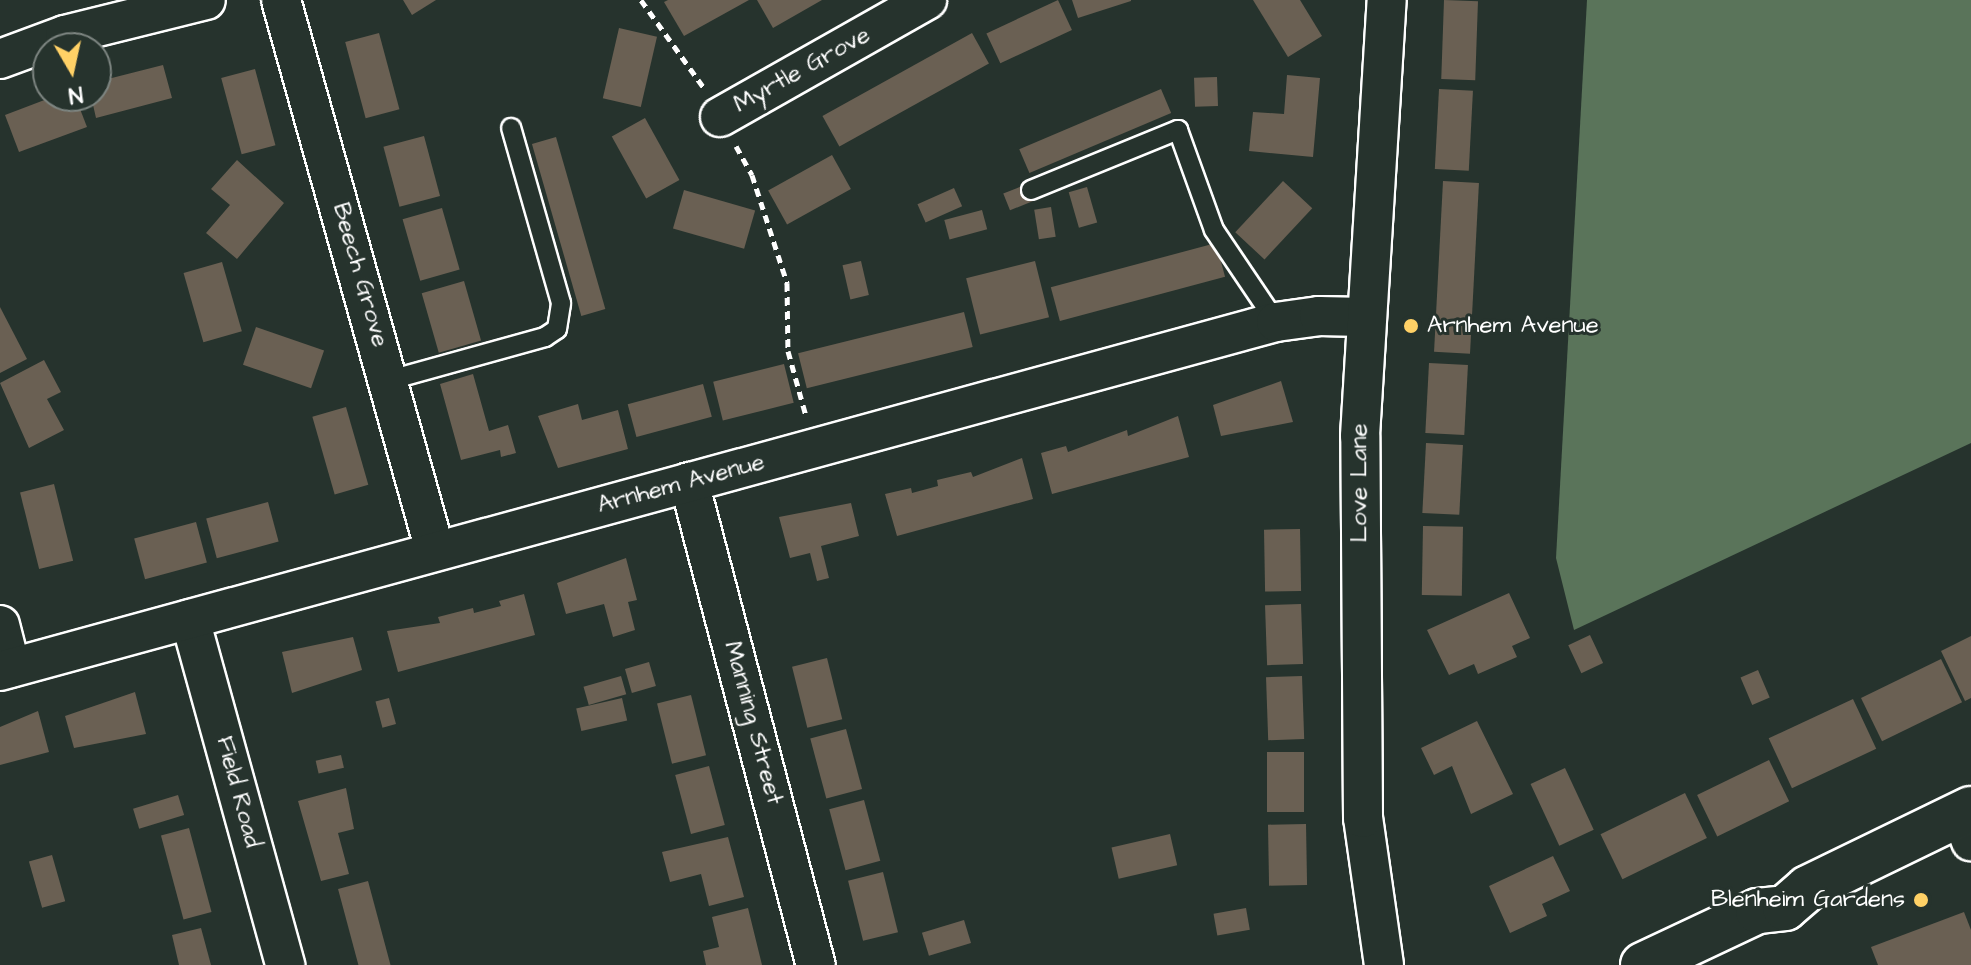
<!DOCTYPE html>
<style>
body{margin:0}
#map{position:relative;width:1971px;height:965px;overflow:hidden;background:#26332d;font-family:"Architects Daughter",sans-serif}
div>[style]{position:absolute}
.green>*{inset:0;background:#5a745a}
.building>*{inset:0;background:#6a6053;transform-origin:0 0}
.path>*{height:5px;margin-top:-2.5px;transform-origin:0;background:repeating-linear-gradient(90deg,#fff 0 8px,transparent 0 14px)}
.roads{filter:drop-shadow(2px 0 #fff) drop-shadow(-2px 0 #fff) drop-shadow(0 2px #fff) drop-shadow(0 -2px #fff)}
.lane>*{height:18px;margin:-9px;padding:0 9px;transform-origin:9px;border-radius:9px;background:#26332d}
.street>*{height:38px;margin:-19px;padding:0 19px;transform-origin:19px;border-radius:19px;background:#26332d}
.secondary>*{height:44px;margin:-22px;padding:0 22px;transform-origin:22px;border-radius:22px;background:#26332d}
.dots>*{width:22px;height:22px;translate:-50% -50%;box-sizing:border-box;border:4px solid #26332d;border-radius:50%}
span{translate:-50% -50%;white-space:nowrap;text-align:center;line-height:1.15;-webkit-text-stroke:6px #26332d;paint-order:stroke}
.street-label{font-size:24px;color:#fff}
.poi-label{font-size:24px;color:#fff}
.left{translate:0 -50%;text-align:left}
.right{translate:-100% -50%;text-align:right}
.north{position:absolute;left:32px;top:32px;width:80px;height:80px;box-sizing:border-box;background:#26332d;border:2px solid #7d8581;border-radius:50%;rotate:171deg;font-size:22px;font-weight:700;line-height:32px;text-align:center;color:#fff}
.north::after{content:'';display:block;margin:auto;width:28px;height:36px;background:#ffd166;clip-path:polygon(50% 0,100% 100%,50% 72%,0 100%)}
</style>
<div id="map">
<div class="green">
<i style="clip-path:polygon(1587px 0,1971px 0,1971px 443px,1574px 630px,1556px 558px)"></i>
</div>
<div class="building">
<i style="clip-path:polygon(403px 0,436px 0,412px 15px)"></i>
<i style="clip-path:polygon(749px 0,684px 36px,664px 2px,668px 0)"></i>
<i style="clip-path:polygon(757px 0,822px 0,773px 28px)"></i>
<i style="left:1058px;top:0;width:33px;height:79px;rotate:65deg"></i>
<i style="clip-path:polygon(1072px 0,1131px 0,1131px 1px,1078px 18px)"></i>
<i style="clip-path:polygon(1253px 0,1300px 0,1322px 36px,1288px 57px)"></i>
<i style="left:1444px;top:0;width:34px;height:79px;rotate:2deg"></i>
<i style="left:619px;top:28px;width:39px;height:72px;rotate:13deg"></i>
<i style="left:379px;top:33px;width:79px;height:35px;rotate:75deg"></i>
<i style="left:972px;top:33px;width:35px;height:171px;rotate:61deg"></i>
<i style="clip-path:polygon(163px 65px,172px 98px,96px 118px,91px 96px,96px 96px,96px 82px)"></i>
<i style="left:255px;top:69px;width:79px;height:35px;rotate:75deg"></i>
<i style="clip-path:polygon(1287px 75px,1320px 78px,1313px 157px,1249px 151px,1253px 112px,1284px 114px)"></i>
<i style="left:1217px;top:77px;width:29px;height:23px;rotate:88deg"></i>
<i style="left:1161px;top:89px;width:26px;height:154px;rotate:67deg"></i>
<i style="left:1439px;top:89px;width:34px;height:80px;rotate:3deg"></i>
<i style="clip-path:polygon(55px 96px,75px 96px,87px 127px,19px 152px,5px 115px)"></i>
<i style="left:645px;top:118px;width:71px;height:38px;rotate:61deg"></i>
<i style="left:424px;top:136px;width:62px;height:42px;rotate:75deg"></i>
<i style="left:556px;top:137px;width:179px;height:25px;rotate:74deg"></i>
<i style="left:832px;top:155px;width:39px;height:73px;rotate:61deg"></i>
<i style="clip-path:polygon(237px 160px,284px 203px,237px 259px,206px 233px,230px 205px,211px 189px)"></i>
<i style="left:1283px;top:181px;width:40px;height:70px;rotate:43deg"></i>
<i style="left:1443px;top:181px;width:36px;height:171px;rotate:3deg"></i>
<i style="left:1032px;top:182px;width:18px;height:31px;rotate:68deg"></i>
<i style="left:1087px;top:187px;width:37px;height:19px;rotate:74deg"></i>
<i style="left:954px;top:188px;width:20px;height:40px;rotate:66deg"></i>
<i style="left:684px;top:190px;width:74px;height:40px;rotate:16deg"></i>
<i style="left:1051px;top:207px;width:30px;height:17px;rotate:81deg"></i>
<i style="left:442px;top:208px;width:64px;height:41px;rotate:74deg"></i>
<i style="left:982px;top:210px;width:20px;height:39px;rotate:75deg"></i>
<i style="left:1216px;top:243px;width:35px;height:171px;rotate:75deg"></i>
<i style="left:861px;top:261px;width:35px;height:19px;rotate:77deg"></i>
<i style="left:1035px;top:261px;width:58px;height:71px;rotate:76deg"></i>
<i style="left:222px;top:262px;width:72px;height:40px;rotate:74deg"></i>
<i style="left:464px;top:281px;width:62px;height:44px;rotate:74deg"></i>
<i style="clip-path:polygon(0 307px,27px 359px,0 373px)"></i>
<i style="left:964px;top:312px;width:36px;height:171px;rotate:76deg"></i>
<i style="left:256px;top:327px;width:72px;height:40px;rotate:19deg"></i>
<i style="clip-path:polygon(44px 360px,61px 392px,47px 399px,64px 430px,29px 448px,0 383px)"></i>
<i style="left:1429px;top:363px;width:39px;height:70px;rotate:3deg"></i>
<i style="left:784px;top:364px;width:40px;height:73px;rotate:76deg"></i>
<i style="clip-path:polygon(473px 374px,489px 431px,508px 425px,516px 453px,501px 457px,500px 450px,461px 460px,440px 384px)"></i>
<i style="clip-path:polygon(1281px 381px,1293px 422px,1221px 436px,1213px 405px)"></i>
<i style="left:703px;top:384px;width:34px;height:78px;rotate:75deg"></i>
<i style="clip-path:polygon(578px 404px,582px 420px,618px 410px,628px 449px,558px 468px,538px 416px)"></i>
<i style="left:346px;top:407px;width:81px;height:35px;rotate:74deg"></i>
<i style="clip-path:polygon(1178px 416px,1189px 457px,1052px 494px,1041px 453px,1066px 446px,1068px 452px,1127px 430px,1128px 436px)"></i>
<i style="left:1426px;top:443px;width:37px;height:70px;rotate:3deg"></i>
<i style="clip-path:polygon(1022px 458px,1033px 499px,897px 536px,885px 494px,911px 488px,912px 493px,938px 486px,937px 480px,971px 472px,973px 477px)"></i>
<i style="left:54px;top:484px;width:79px;height:35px;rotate:76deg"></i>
<i style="left:268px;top:502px;width:41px;height:64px;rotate:75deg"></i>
<i style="clip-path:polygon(851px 503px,859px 536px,821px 546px,829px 578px,817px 581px,810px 553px,790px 558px,779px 517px)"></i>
<i style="left:196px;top:522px;width:42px;height:64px;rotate:75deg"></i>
<i style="left:1423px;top:526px;width:40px;height:69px;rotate:1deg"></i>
<i style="left:1300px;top:529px;width:62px;height:36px;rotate:89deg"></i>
<i style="clip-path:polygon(626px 558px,637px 600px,628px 602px,635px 630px,613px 637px,604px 604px,566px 614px,557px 583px)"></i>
<i style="clip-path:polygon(1509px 593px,1530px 638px,1512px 646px,1517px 657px,1478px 674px,1474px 664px,1449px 675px,1427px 630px)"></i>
<i style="clip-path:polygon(524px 594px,535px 635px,398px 672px,387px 631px,440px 623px,438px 617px,473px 608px,474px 613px,501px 606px,499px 601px)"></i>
<i style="left:1301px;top:604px;width:60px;height:36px;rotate:88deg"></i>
<i style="left:1590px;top:635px;width:31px;height:24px;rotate:65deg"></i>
<i style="clip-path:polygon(1971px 636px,1971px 698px,1965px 701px,1941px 651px)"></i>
<i style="clip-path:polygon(353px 637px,362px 670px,292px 693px,282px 652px)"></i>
<i style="left:827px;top:658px;width:63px;height:36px;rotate:76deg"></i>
<i style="left:1941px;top:659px;width:48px;height:89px;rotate:64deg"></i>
<i style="left:649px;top:662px;width:25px;height:25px;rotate:74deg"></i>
<i style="left:1758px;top:670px;width:30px;height:19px;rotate:67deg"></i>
<i style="left:621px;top:676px;width:19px;height:39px;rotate:74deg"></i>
<i style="left:1302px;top:676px;width:63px;height:36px;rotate:88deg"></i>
<i style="clip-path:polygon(135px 692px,146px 734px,74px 748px,65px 716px)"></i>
<i style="left:691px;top:695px;width:62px;height:35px;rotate:76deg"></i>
<i style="left:389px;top:698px;width:27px;height:14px;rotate:75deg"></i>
<i style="left:622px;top:698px;width:23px;height:47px;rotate:77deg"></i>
<i style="left:1853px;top:699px;width:55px;height:93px;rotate:65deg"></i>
<i style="clip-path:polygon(38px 711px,49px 752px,0 765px,0 727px)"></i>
<i style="clip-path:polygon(1477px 721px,1513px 794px,1471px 814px,1452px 766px,1434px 775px,1421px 748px)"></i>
<i style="left:846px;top:729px;width:62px;height:37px;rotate:75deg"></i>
<i style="left:1267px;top:752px;width:37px;height:60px"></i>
<i style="left:341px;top:755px;width:13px;height:26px;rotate:77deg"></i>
<i style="left:1769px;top:760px;width:46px;height:80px;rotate:64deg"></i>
<i style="left:709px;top:766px;width:61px;height:35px;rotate:75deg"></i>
<i style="left:1565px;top:768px;width:68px;height:38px;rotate:65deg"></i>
<i style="clip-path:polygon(346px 788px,354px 829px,338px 833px,349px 874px,321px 881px,298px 801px)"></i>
<i style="left:1685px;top:793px;width:50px;height:94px;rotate:64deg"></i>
<i style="left:178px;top:795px;width:21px;height:47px;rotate:73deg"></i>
<i style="left:864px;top:800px;width:63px;height:36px;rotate:75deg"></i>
<i style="left:1306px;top:824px;width:61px;height:38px;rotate:89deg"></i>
<i style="left:189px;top:828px;width:87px;height:29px;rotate:75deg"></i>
<i style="left:1170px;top:834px;width:32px;height:60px;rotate:77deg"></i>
<i style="clip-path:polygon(728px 837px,744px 897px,709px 906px,701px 874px,670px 882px,662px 852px)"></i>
<i style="left:52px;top:855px;width:48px;height:24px;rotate:74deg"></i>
<i style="clip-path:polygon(1553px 856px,1570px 891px,1542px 904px,1547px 916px,1510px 933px,1489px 886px)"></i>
<i style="left:883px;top:872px;width:62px;height:36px;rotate:76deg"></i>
<i style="left:368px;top:881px;width:87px;height:31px;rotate:75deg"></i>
<i style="clip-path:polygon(748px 908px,762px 965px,706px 965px,703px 951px,719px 947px,712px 917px)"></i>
<i style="left:1246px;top:908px;width:22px;height:33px;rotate:80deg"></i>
<i style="clip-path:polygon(1964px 912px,1971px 930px,1971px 965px,1878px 965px,1871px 947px)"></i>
<i style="left:964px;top:920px;width:24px;height:44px;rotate:73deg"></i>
<i style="clip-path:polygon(201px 928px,211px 965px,179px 965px,172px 935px)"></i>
</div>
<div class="path">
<i style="left:641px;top:0;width:108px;rotate:54.4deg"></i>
<i style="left:736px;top:146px;width:33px;rotate:61deg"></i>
<i style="left:752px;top:175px;width:114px;rotate:72deg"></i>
<i style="left:787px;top:283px;width:68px;rotate:89.2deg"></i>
<i style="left:788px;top:351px;width:67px;rotate:74.5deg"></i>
</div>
<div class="roads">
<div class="lane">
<i style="left:1031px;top:190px;width:159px;rotate:-22.2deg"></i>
<i style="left:1178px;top:130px;width:106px;rotate:70.2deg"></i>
<i style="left:1214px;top:230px;width:111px;rotate:56deg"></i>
<i style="left:390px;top:380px;width:161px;rotate:-15.5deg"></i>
<i style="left:545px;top:337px;width:14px;rotate:-34deg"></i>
<i style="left:557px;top:329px;width:26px;rotate:-81deg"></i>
<i style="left:561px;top:303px;width:182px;rotate:-105.9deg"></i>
</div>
<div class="street">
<i style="left:281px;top:0;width:572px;rotate:74.38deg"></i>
<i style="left:0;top:59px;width:69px;rotate:-20.3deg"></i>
<i style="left:65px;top:35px;width:145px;rotate:-13.9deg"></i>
<i style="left:720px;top:117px;width:238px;rotate:-29.5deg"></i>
<i style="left:689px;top:482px;width:499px;rotate:75.3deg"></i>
<i style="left:190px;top:619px;width:359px;rotate:74.6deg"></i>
<i style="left:0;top:625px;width:44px;rotate:75.7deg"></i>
<i style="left:0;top:671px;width:1323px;rotate:-15.3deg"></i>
<i style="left:1276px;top:322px;width:43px;rotate:-7.9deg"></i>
<i style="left:1319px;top:316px;width:45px;rotate:1.3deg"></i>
<i style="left:1961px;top:814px;width:29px;rotate:70deg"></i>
<i style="left:1384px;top:965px;width:148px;rotate:-98.1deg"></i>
<i style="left:1363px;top:818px;width:382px;rotate:-90.4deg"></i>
<i style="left:1360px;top:436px;width:437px;rotate:-86.5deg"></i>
</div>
<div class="secondary">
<i style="left:1643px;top:965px;width:127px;rotate:-25.2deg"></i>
<i style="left:1758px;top:911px;width:27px;rotate:-6deg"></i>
<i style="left:1785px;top:908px;width:30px;rotate:-41deg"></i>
<i style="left:1808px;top:888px;width:181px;rotate:-25.9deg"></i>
</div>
</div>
<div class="dots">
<i style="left:1411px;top:326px;background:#ffd166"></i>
<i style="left:1921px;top:900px;background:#ffd166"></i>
</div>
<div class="street-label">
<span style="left:802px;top:70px;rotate:-29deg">Myrtle Grove</span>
<span style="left:360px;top:275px;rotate:74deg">Beech Grove</span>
<span style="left:1360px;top:483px;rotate:-90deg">Love Lane</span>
<span style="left:681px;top:484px;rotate:-15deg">Arnhem Avenue</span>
<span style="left:753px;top:723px;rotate:75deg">Manning Street</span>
<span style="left:238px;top:792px;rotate:75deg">Field Road</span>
</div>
<div class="poi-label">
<span class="left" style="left:1427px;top:326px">Arnhem Avenue</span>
<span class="right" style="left:1905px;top:900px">Blenheim Gardens</span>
</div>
<div class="north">N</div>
</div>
